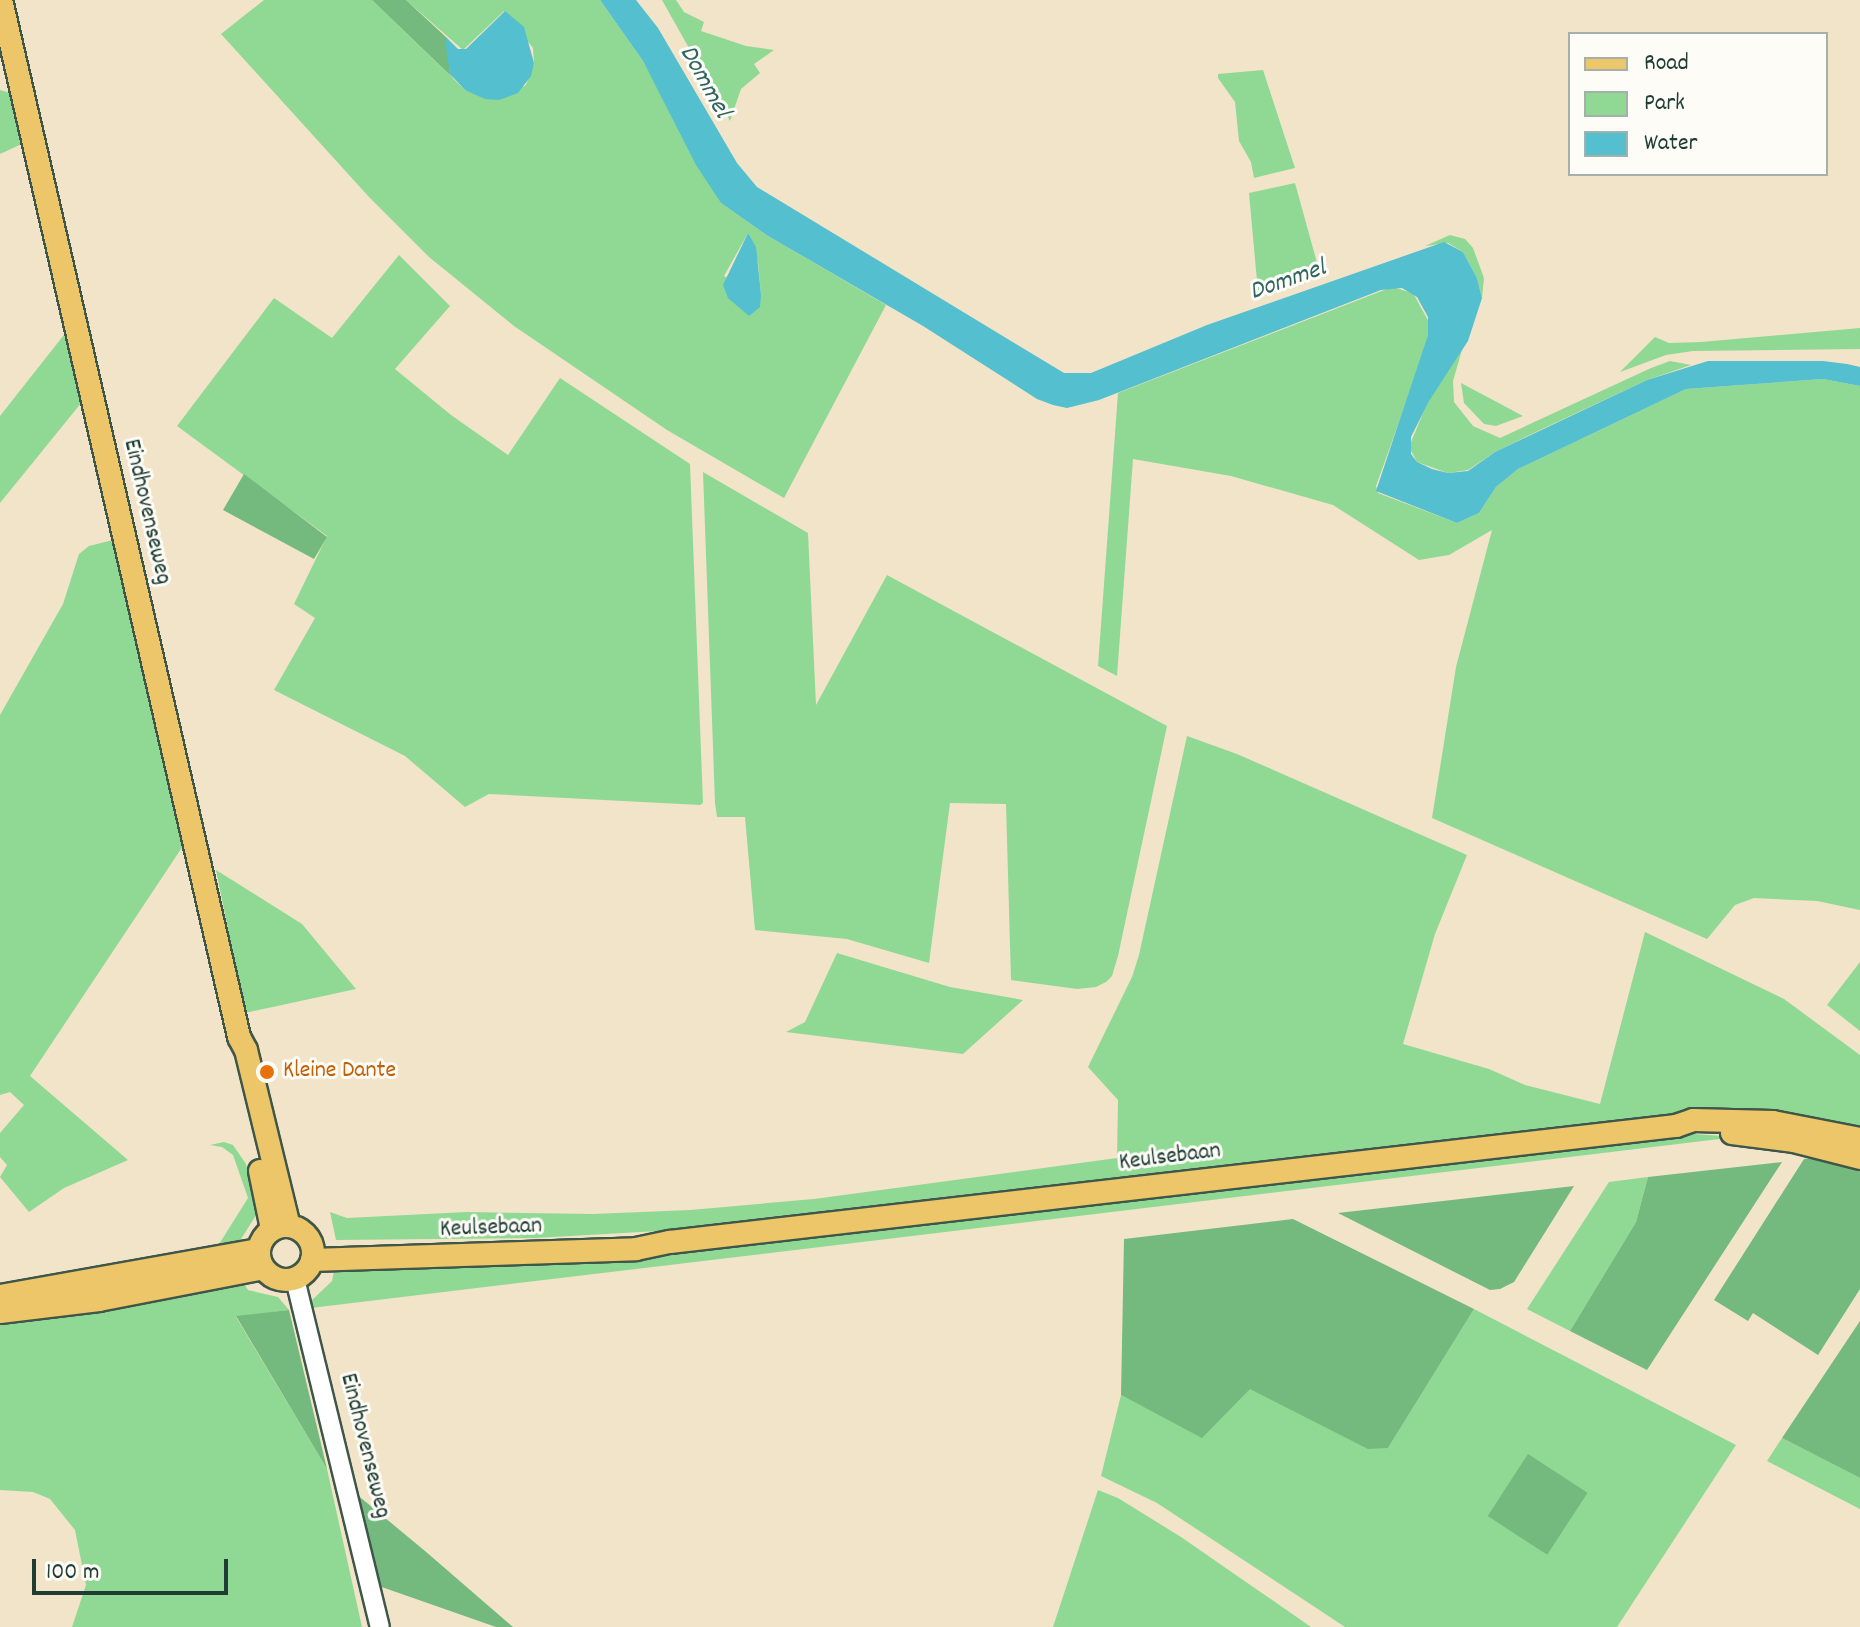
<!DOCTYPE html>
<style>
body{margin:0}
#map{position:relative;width:1860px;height:1627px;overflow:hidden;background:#f2e4c8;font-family:Dekko,sans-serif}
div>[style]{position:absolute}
.green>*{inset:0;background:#90d994}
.forest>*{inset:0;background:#74b97e;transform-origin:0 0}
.water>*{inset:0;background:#54bfcf}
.roads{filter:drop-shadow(2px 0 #3f564a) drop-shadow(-2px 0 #3f564a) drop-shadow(0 2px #3f564a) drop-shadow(0 -2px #3f564a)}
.minor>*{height:18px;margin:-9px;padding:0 9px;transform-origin:9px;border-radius:9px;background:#fff}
.major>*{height:22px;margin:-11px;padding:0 11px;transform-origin:11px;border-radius:11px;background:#ecc669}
.major>.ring{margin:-11px;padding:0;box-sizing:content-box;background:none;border:22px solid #ecc669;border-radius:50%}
.dots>*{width:22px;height:22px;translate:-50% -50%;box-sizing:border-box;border:4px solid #fdfcf7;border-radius:50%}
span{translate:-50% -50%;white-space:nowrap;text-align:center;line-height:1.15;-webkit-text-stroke:6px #fdfcf7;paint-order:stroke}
.street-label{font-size:24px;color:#1f3d34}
.food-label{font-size:24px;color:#c56008}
.left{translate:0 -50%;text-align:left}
.water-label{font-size:26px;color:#2f6462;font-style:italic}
.legend{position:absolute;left:1568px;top:32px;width:260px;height:144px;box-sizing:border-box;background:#fdfcf7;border:2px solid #a4b0a9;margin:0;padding:10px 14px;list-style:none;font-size:24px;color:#1f3d34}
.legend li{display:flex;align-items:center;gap:16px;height:40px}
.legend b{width:40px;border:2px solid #a4b0a9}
.scale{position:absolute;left:32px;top:1559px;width:196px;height:36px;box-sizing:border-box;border:4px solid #1f3d34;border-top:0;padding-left:10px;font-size:24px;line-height:28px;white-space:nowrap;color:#1f3d34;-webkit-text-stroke:6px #fdfcf7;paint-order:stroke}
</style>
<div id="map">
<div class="green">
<i style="clip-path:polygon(evenodd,264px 0,372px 0,465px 90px,499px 100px,526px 85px,534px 63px,533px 48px,504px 11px,463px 50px,406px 0,600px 0,643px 61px,721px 203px,768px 236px,886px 305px,784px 498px,667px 430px,514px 326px,429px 257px,369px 197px,221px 34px,264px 0,748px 233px,758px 263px,761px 294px,724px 276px,748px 233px)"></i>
<i style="clip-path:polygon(662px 0,676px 0,684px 12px,704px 22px,701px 31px,746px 46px,774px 50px,754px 64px,760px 73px,741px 89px,730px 121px)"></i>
<i style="clip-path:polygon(1263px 70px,1295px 168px,1254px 178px,1251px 162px,1239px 141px,1235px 102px,1218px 78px,1218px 74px)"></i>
<i style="clip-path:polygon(0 90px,13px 94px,24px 143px,0 154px)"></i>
<i style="clip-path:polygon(1295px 183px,1319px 270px,1258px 292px,1249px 193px)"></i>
<i style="clip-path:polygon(1450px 235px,1465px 239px,1473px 248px,1484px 278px,1482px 298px,1477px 278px,1463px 252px,1448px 243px,1425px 246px)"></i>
<i style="clip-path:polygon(399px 255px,450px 306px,395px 369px,451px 415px,508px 455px,560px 378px,690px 464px,703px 803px,700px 805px,489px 794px,465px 807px,405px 756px,274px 690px,315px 618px,294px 604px,327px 536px,177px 426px,274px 298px,332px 338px)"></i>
<i style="clip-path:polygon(1392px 287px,1413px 293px,1430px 324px,1425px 350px,1376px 486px,1378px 493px,1457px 523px,1479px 513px,1496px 487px,1518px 469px,1686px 389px,1823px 379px,1860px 386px,1860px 910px,1817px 901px,1754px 898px,1735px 905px,1707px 939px,1432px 818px,1456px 667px,1492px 530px,1449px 555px,1419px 560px,1333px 505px,1231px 476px,1133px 459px,1117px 676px,1098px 666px,1118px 393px)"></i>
<i style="clip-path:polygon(1860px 328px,1860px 349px,1693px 351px,1666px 355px,1620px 372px,1655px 337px,1669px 343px,1701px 342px)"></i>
<i style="clip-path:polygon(67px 331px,82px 402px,0 503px,0 416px)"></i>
<i style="clip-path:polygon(1462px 350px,1453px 381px,1454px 402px,1473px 426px,1500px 438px,1651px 368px,1670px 361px,1691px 365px,1647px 380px,1540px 430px,1495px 452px,1468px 470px,1448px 473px,1417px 462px,1409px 447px,1428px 401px)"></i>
<i style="clip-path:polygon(1461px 383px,1523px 416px,1496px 426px,1484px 424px,1464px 403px)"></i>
<i style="clip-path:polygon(703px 472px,808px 533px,816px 705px,887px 575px,1167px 726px,1118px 956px,1112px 976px,1106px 982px,1096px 987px,1077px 989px,1011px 980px,1006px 804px,950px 803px,929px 963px,847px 939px,755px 930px,745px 817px,717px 817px,715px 803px)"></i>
<i style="clip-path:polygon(113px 540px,183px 846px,30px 1076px,128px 1160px,64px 1188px,29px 1212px,0 1177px,7px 1165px,0 1157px,0 1133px,24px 1105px,10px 1092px,0 1095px,0 715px,63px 604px,79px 554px,89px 546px)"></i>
<i style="clip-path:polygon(1187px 736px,1237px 754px,1467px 855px,1435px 934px,1403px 1044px,1489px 1069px,1525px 1085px,1600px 1104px,1645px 932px,1784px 999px,1860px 1055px,1860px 1134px,1821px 1124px,1425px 1145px,694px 1229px,535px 1238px,336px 1240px,330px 1212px,347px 1218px,467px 1212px,593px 1214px,690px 1210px,814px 1199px,1117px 1158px,1118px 1100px,1088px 1067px,1132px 977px,1139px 955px)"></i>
<i style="clip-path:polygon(216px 870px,302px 924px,356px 989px,245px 1013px)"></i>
<i style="clip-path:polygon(837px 953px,950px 987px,1023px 1000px,963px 1054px,786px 1032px,805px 1022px)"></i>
<i style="clip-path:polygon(1860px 962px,1860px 1031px,1827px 1005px)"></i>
<i style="clip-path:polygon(1695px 1134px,1736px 1137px,311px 1308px,309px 1303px,332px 1281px,335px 1266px,588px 1256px)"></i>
<i style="clip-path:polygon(224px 1142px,233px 1145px,246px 1164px,258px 1212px,236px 1247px,211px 1257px,248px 1198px,233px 1155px,222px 1147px,210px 1145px)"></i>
<i style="clip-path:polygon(1648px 1177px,1636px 1222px,1570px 1331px,1527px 1309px,1609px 1182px)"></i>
<i style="clip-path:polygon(240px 1277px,248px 1290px,278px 1297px,289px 1310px,236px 1317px,327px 1469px,362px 1627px,72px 1627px,86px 1585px,75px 1530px,50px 1499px,33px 1492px,0 1490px,0 1318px)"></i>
<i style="clip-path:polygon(1474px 1309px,1736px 1445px,1617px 1627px,1345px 1627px,1157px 1503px,1101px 1476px,1121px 1395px,1202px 1437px,1250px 1388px,1388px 1448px)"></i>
<i style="clip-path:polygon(1782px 1438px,1860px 1478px,1860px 1509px,1767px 1461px)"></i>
<i style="clip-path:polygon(1098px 1490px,1118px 1498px,1181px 1537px,1311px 1627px,1053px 1627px)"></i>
</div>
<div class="forest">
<i style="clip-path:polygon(372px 0,406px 0,447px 38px,450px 74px,454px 79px)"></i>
<i style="clip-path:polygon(244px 474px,327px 537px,314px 559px,223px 510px)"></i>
<i style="clip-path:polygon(1835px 1155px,1860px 1162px,1860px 1289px,1818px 1355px,1753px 1313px,1748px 1321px,1714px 1300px,1804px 1159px)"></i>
<i style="clip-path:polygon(1782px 1162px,1647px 1370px,1570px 1331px,1636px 1222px,1648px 1177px)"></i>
<i style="clip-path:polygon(1574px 1186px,1514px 1282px,1500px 1289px,1490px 1290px,1338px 1213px)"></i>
<i style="clip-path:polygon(1293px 1219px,1474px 1309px,1388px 1448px,1368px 1449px,1250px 1389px,1202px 1438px,1121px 1395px,1124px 1239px)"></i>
<i style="clip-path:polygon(289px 1310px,327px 1469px,236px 1316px)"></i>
<i style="clip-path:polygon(1860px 1321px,1860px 1478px,1782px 1438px)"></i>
<i style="left:1528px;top:1454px;width:71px;height:74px;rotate:33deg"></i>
<i style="clip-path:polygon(355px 1493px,425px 1551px,513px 1627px,496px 1627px,376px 1585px)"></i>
</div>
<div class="water">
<i style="clip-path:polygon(600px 0,636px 0,658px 28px,737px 163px,757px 187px,1064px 373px,1091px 373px,1207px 325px,1444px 242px,1463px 252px,1477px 278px,1482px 298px,1468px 341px,1429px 401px,1411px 437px,1411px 454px,1417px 462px,1432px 469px,1448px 473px,1468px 471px,1495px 452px,1647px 380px,1708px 361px,1823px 361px,1847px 364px,1860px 367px,1860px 386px,1823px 379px,1686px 389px,1518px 469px,1496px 487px,1479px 513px,1457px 523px,1376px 491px,1428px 335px,1428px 317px,1417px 297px,1402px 288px,1381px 290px,1099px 400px,1067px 408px,1053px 405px,1037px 399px,923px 326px,768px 236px,721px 203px,696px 165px,643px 61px)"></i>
<i style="clip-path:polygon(505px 11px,524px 27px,534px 63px,531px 76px,518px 93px,499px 100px,485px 99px,465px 90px,450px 74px,445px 41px,447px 38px,458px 49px,466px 49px)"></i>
<i style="clip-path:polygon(748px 233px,756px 247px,761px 294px,760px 307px,749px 316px,728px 298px,723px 285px)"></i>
</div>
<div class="roads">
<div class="minor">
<i style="left:295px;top:1279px;width:358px;rotate:76.3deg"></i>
</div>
<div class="major">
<i style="left:1px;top:0;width:1064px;rotate:77.07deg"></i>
<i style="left:239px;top:1037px;width:15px;rotate:62deg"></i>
<i style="left:246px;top:1050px;width:181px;rotate:76.3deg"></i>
<i style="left:1732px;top:1133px;width:63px;rotate:7.4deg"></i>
<i style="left:1794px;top:1141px;width:68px;rotate:14.4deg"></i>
<i style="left:260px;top:1171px;width:59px;rotate:78.3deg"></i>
<i class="ring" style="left:259px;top:1226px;width:32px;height:32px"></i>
<i style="left:312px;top:1260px;width:324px;rotate:-1.9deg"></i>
<i style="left:636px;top:1249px;width:35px;rotate:-12deg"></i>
<i style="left:670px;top:1242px;width:1013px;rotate:-6.58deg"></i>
<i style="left:1676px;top:1126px;width:18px;rotate:-19deg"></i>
<i style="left:1693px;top:1120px;width:80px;rotate:1.4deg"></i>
<i style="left:1773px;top:1122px;width:89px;rotate:11.1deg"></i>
<i style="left:0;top:1296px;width:262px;rotate:-10.1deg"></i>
<i style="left:0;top:1312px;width:100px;rotate:-6.9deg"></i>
<i style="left:99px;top:1300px;width:167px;rotate:-11deg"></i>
</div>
</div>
<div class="dots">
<i style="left:267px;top:1072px;background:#e8710a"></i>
</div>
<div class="street-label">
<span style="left:146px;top:512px;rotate:77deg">Eindhovenseweg</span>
<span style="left:1170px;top:1158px;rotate:-7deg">Keulsebaan</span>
<span style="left:491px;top:1229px;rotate:-2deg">Keulsebaan</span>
<span style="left:364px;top:1446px;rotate:76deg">Eindhovenseweg</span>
</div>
<div class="food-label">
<span class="left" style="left:283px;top:1072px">Kleine Dante</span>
</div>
<div class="water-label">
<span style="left:704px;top:82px;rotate:61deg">Dommel</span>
<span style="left:1288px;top:281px;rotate:-19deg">Dommel</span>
</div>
<ul class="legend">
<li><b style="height:10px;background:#ecc669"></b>Road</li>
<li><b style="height:22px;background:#90d994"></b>Park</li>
<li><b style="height:22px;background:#54bfcf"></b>Water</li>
</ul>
<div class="scale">100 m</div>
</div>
